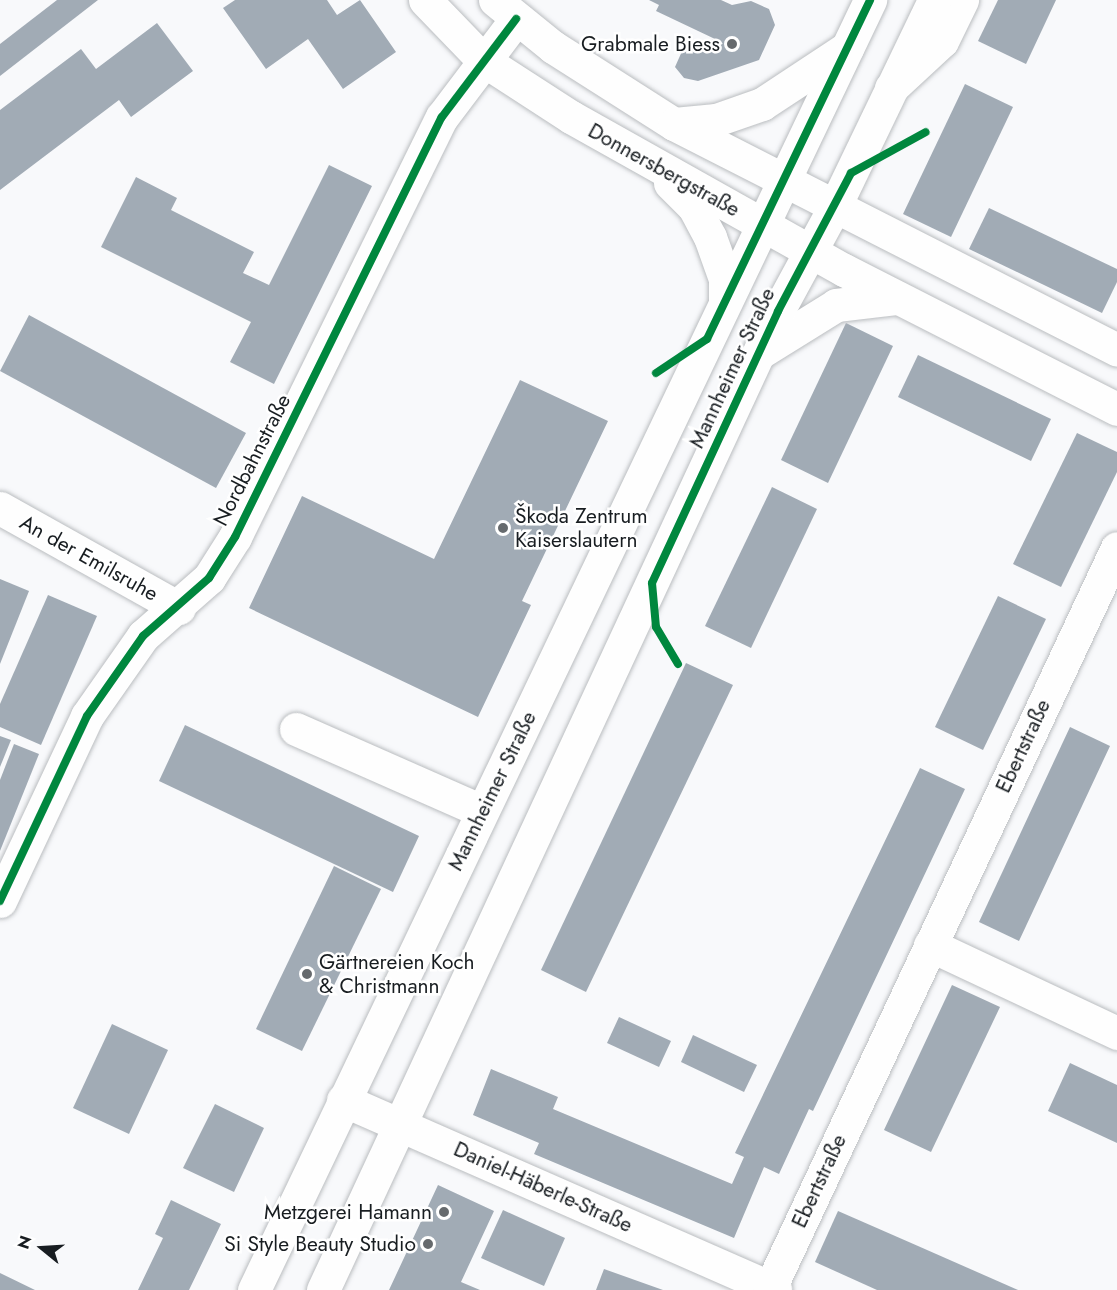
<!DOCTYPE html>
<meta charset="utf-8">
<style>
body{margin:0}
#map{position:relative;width:1117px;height:1290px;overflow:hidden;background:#f8f9fb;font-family:Jost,sans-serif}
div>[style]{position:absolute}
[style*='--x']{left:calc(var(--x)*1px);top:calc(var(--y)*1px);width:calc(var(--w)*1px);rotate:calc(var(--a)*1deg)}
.building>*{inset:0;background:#a1abb5}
.roads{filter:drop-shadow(0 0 2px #babdc0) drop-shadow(0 0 2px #babdc0)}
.minor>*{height:33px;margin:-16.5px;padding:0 16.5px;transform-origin:16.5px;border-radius:16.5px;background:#fefefe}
.major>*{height:33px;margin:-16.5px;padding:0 16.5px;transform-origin:16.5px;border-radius:16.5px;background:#fefefe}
.cycleway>*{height:8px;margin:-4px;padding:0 4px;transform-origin:4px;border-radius:4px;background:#00873e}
.dots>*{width:16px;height:16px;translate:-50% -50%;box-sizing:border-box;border:3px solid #fff;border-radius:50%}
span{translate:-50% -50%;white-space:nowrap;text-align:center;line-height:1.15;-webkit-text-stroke:5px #fff;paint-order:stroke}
.poi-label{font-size:21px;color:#181d21}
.right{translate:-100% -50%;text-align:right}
.left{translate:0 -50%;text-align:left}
.street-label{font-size:21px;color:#181d21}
.north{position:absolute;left:12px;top:1218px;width:60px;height:60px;-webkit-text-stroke:4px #fff;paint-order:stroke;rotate:288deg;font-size:16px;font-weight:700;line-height:24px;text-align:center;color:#181d21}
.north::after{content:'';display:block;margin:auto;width:21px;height:27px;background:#181d21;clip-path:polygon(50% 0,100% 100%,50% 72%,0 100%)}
</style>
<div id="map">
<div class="building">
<i style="clip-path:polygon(57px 0,98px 0,0 76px,0 44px)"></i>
<i style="clip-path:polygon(235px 0,327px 0,337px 15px,360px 0,396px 52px,343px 89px,308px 39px,266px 69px,223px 8px)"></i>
<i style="clip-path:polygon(649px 0,721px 0,732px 5px,751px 1px,769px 9px,775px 25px,759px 60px,698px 81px,684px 78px,675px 67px,683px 49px,715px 39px,656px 11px,659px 5px)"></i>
<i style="clip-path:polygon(998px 0,1056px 0,1026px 64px,978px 41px)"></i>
<i style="clip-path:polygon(157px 23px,193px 71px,131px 117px,119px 100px,0 190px,0 110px,81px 49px,96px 69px)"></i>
<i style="clip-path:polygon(965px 84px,1013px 107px,951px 237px,903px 214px)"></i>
<i style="clip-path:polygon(329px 165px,372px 186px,274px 384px,230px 362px,251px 322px,101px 247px,136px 177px,177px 198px,171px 210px,254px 252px,243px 273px,269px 285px)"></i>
<i style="clip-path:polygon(989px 208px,1117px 269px,1117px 282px,1102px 313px,969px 249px)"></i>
<i style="clip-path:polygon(29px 315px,246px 433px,216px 488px,0 371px)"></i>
<i style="clip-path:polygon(846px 323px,893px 346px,828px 483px,781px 460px)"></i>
<i style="clip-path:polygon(918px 355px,1051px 419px,1031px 461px,898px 397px)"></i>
<i style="clip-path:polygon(520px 380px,608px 421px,522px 601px,531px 605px,478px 717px,249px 608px,302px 496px,434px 559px)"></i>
<i style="clip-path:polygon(1077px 433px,1117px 452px,1117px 472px,1061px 587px,1013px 564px)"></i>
<i style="clip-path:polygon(772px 487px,817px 509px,751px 648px,705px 626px)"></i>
<i style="clip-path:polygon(0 579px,29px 591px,0 664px)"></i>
<i style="clip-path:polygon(48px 595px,97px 616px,41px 745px,0 727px,0 704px)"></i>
<i style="clip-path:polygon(998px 596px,1046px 619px,983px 750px,935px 727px)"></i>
<i style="clip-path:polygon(686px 663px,733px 685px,586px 992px,541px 970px)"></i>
<i style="clip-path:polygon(185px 725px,419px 836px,393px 892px,159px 781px)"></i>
<i style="clip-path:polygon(1070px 727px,1110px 746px,1019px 941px,979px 922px)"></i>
<i style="clip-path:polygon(0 736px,11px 740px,0 767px)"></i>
<i style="clip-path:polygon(14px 744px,39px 754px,0 851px,0 780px)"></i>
<i style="clip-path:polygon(920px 768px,965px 789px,813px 1111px,809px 1109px,779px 1174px,764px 1167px,734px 1238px,534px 1154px,539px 1143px,473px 1115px,491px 1069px,558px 1097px,553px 1109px,732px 1184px,744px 1157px,735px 1153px)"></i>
<i style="clip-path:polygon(334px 866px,381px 889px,302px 1051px,256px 1029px)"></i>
<i style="clip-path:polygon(952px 985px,1000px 1007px,931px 1152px,884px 1130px)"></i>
<i style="clip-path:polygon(619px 1017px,671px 1041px,659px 1067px,607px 1043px)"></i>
<i style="clip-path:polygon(112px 1024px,168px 1050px,129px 1134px,73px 1108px)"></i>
<i style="clip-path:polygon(693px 1035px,757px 1065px,744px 1092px,681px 1062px)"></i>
<i style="clip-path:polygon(1070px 1063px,1117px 1085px,1117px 1143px,1048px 1111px)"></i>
<i style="clip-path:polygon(215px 1104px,264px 1128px,234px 1192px,183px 1168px)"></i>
<i style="clip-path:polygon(438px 1185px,494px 1211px,461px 1282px,480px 1290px,389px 1290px)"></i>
<i style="clip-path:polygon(171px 1200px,221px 1224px,189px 1290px,138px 1290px,163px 1238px,155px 1234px)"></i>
<i style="clip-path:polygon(503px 1210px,565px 1238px,544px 1286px,481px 1258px)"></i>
<i style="clip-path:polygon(838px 1211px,918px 1246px,1018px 1290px,877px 1290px,815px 1262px)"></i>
<i style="clip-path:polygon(604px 1269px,663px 1290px,596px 1290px)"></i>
<i style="clip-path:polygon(0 1273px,35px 1290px,0 1290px)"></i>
</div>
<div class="roads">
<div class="minor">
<i style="--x:891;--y:88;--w:69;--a:-42.7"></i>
<i style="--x:942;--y:41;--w:46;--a:-64"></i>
<i style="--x:0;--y:508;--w:205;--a:29.2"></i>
<i style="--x:296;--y:729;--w:203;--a:23.8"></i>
<i style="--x:0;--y:901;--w:204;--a:-64.8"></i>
<i style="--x:87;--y:716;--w:98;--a:-55"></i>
<i style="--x:143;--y:636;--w:88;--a:-41.3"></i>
<i style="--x:209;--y:578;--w:49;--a:-57.6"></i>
<i style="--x:235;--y:537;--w:468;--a:-63.8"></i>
<i style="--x:442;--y:117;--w:123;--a:-52.9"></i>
<i style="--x:930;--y:945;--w:207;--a:25.2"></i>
<i style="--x:343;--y:1100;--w:472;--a:23.7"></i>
<i style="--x:770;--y:1288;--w:817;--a:-64.88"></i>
</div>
<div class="major">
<i style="--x:425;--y:0;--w:83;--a:46"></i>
<i style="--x:483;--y:60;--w:105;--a:32.9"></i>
<i style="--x:571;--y:117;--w:313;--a:29.3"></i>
<i style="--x:844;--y:270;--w:306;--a:27"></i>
<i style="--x:495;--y:0;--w:75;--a:39"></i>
<i style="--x:553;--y:47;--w:143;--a:32.5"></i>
<i style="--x:674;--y:124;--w:497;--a:27"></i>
<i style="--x:674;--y:124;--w:42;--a:-5.4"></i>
<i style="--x:716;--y:120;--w:49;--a:-19.2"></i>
<i style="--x:762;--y:104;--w:102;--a:-33.4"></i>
<i style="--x:670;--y:183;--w:34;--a:45"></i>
<i style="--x:694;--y:207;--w:34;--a:62"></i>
<i style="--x:710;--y:237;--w:45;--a:70.3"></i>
<i style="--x:725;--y:279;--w:21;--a:90"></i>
<i style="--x:759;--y:353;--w:91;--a:-31.9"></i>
<i style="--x:836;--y:305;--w:60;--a:-6.7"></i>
<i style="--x:254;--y:1290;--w:1430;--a:-64.47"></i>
<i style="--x:323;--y:1290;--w:1080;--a:-65.07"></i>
<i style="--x:778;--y:311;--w:119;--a:-61.5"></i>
<i style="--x:835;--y:206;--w:229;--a:-64.3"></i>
</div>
</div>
<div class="cycleway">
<i style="--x:656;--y:373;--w:61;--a:-33.7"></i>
<i style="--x:707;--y:339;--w:376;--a:-64.3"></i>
<i style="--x:678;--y:664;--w:43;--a:-120.7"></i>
<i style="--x:656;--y:627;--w:44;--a:-95.2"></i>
<i style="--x:652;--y:583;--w:300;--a:-65.1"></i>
<i style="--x:778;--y:311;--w:156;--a:-62.1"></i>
<i style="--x:851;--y:173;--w:85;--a:-28.7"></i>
<i style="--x:0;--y:901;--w:204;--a:-64.8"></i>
<i style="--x:87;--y:716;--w:98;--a:-55"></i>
<i style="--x:143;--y:636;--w:88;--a:-41.3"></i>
<i style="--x:209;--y:578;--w:49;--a:-57.6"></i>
<i style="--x:235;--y:537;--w:468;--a:-63.8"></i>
<i style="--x:442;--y:117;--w:123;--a:-52.9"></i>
</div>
<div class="dots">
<i style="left:732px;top:44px;background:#666a6d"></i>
<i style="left:503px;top:528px;background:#666a6d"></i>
<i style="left:307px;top:974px;background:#666a6d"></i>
<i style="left:444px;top:1212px;background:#666a6d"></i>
<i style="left:428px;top:1244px;background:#666a6d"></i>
</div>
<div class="poi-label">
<span class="right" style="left:720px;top:44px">Grabmale Biess</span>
<span class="left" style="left:515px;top:528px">Škoda Zentrum<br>Kaiserslautern</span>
<span class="left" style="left:319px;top:974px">Gärtnereien Koch<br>&amp; Christmann</span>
<span class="right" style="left:432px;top:1212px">Metzgerei Hamann</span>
<span class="right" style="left:416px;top:1244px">Si Style Beauty Studio</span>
</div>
<div class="street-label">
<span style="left:664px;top:170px;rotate:29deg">Donnersbergstraße</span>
<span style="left:732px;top:368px;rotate:-65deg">Mannheimer Straße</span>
<span style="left:252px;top:460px;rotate:-63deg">Nordbahnstraße</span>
<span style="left:89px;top:558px;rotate:29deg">An der Emilsruhe</span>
<span style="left:1023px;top:746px;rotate:-65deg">Ebertstraße</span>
<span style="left:492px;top:791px;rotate:-64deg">Mannheimer Straße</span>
<span style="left:819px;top:1181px;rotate:-65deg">Ebertstraße</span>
<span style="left:543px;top:1187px;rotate:24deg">Daniel-Häberle-Straße</span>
</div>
<div class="north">N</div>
</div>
